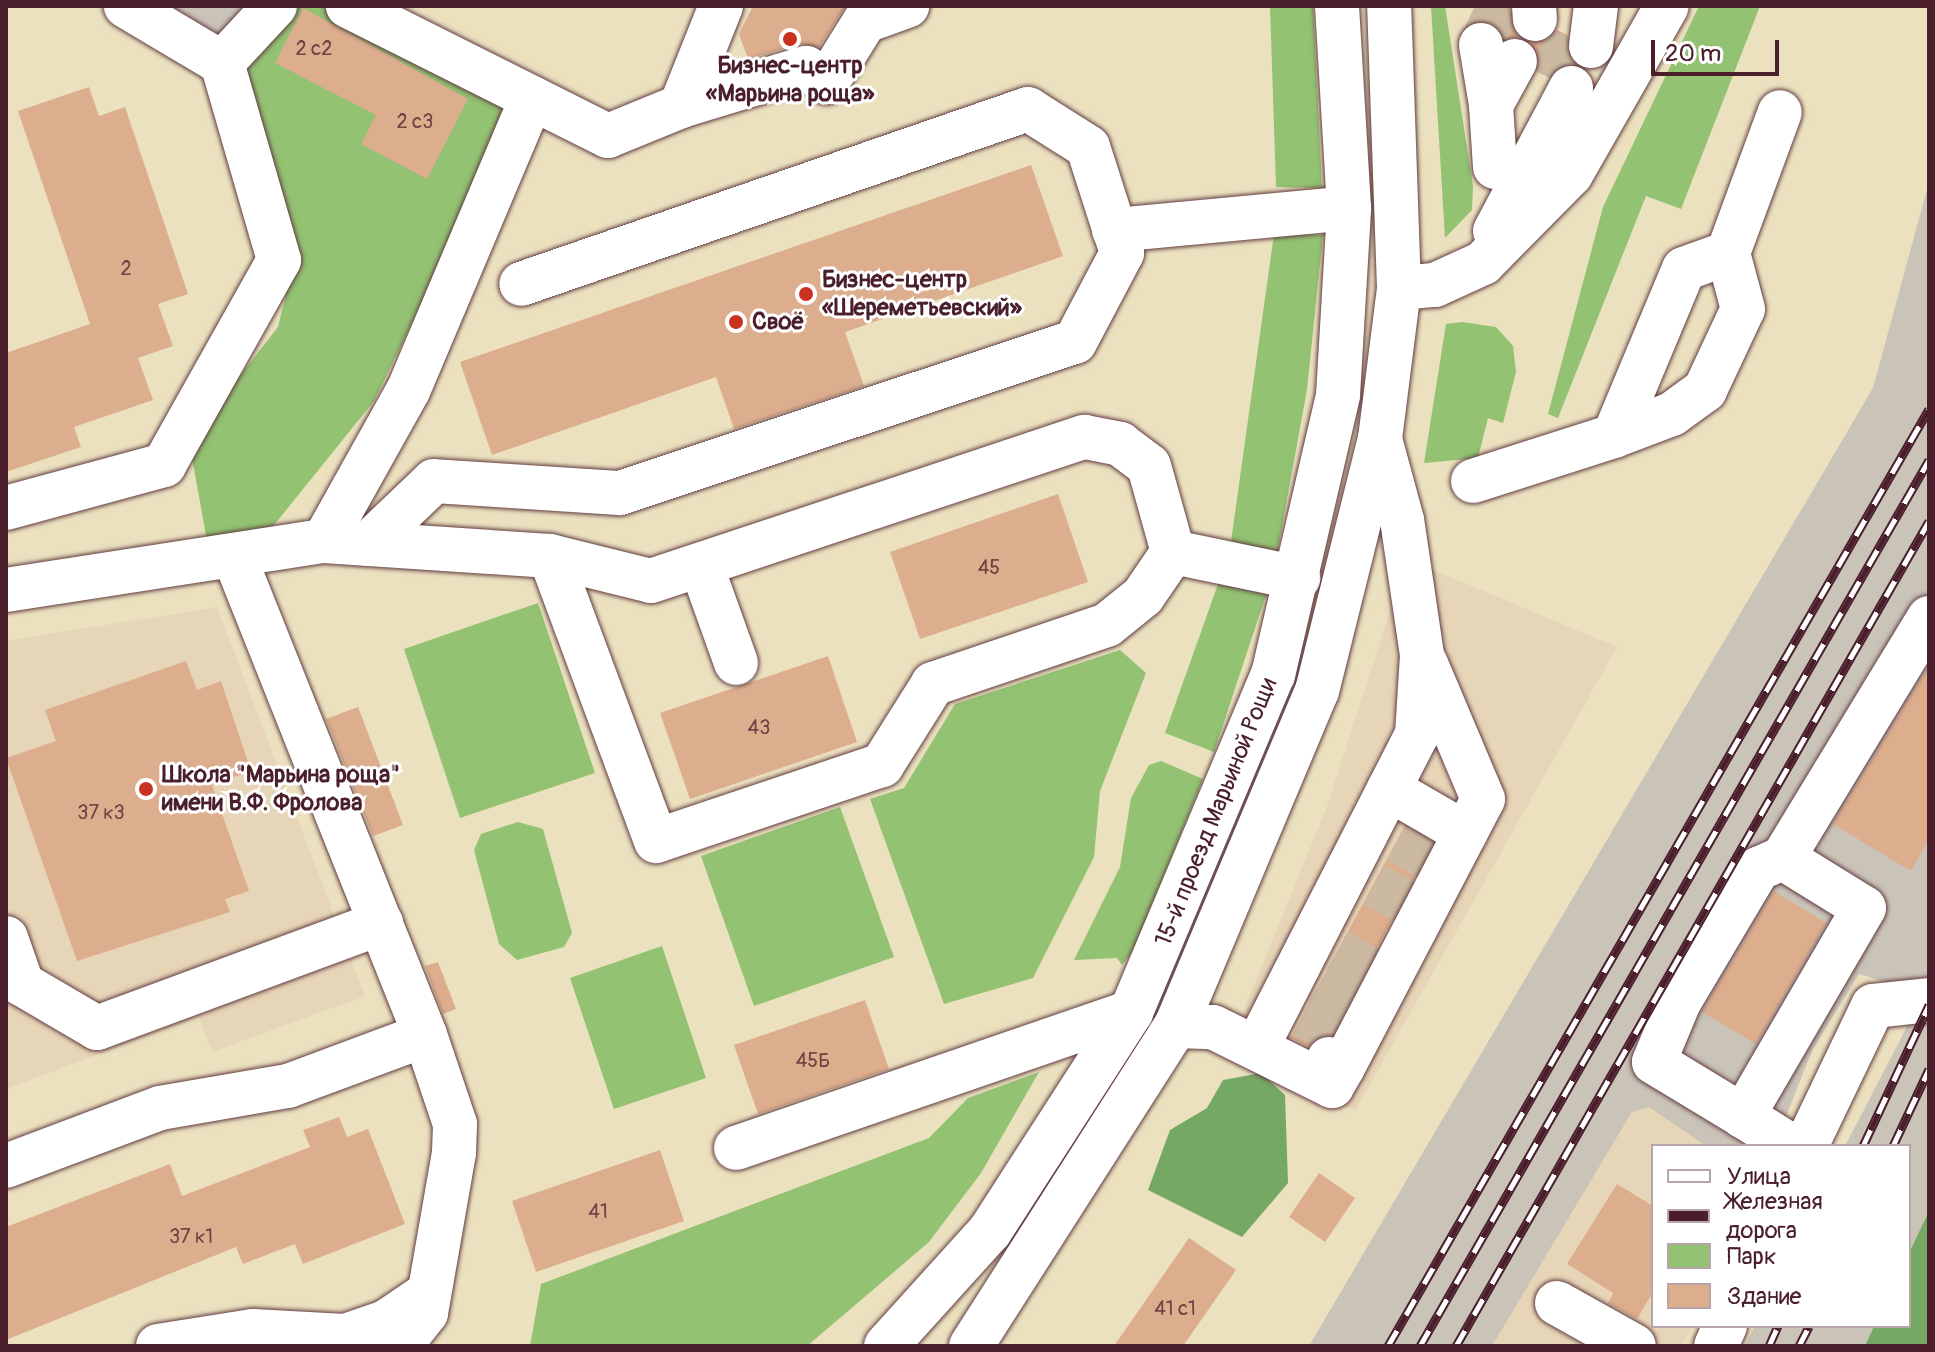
<!DOCTYPE html>
<meta charset="utf-8">
<style>
body{margin:0}
#map{position:relative;width:1935px;height:1352px;overflow:hidden;background:#ebe1bf;font-family:Pangolin,sans-serif}
div>[style]{position:absolute}
[style*='--x']{left:calc(var(--x)*1px);top:calc(var(--y)*1px);width:calc(var(--w)*1px);rotate:calc(var(--a)*1deg)}
.built>*{inset:0;background:#e7d5b7}
.industrial>*{inset:0;background:#cac3b8}
.green>*{inset:0;background:#92c272}
.forest>*{inset:0;background:#75a864}
.building>*{inset:0;background:#ddae8e}
.minor-tunnel>*{height:44px;margin-top:-22px;transform-origin:0;background:repeating-linear-gradient(90deg,#cbbaa1 0 44px,transparent 0 66px)}
.roads{filter:drop-shadow(0 0 2px #623c41) drop-shadow(0 0 2px #623c41)}
.minor>*{height:44px;margin:-22px;padding:0 22px;transform-origin:22px;border-radius:22px;background:#fff}
.major>*{height:44px;margin:-22px;padding:0 22px;transform-origin:22px;border-radius:22px;background:#fff}
.rail>*{height:9px;margin-top:-4.5px;transform-origin:0;background:repeating-linear-gradient(90deg,#fff 0 18px,#4a1f2b 0 36px);box-sizing:border-box;border-block:2px solid #4a1f2b}
.dots>*{width:22px;height:22px;translate:-50% -50%;box-sizing:border-box;border:4px solid #fff;border-radius:50%}
span{translate:-50% -50%;white-space:nowrap;text-align:center;line-height:1.15;-webkit-text-stroke:6px #fff;paint-order:stroke}
.number-label{font-size:20px;color:#6f4344}
.number-label span{-webkit-text-stroke-width:0}
.poi-label{font-size:24px;color:#4a1f2b;font-weight:700}
.left{translate:0 -50%;text-align:left}
.street-label{font-size:24px;color:#4a1f2b}
.frame{position:absolute;inset:0;border:8px solid #4a1f2b;pointer-events:none}
.legend{position:absolute;left:1651px;top:1144px;width:260px;height:184px;box-sizing:border-box;background:#fff;border:2px solid #b7a5aa;margin:0;padding:10px 14px;list-style:none;font-size:24px;color:#4a1f2b}
.legend li{display:flex;align-items:center;gap:16px;height:40px}
.legend b{width:40px;border:2px solid #b7a5aa}
.scale{position:absolute;left:1651px;top:40px;width:128px;height:36px;box-sizing:border-box;border:4px solid #4a1f2b;border-top:0;padding-left:10px;font-size:24px;line-height:28px;white-space:nowrap;color:#4a1f2b;-webkit-text-stroke:6px #fff;paint-order:stroke}
</style>
<div id="map">
<div class="built">
<i style="clip-path:polygon(1407px 559px,1617px 647px,1355px 1111px,1227px 1051px,1326px 809px)"></i>
<i style="clip-path:polygon(217px 607px,365px 996px,212px 1052px,199px 1017px,6px 1089px,6px 641px)"></i>
<i style="clip-path:polygon(1649px 1107px,1706px 1146px,1653px 1146px,1653px 1326px,1692px 1326px,1689px 1334px,1680px 1346px,1492px 1346px,1632px 1112px)"></i>
</div>
<div class="industrial">
<i style="clip-path:polygon(171px 6px,243px 6px,223px 38px)"></i>
<i style="clip-path:polygon(1929px 182px,1929px 1211px,1909px 1253px,1909px 1146px,1845px 1146px,1924px 994px,1859px 974px,1812px 1051px,1774px 1146px,1706px 1146px,1649px 1107px,1632px 1112px,1492px 1346px,1309px 1346px,1873px 388px)"></i>
<i style="clip-path:polygon(1755px 1326px,1874px 1326px,1865px 1346px,1745px 1346px)"></i>
</div>
<div class="green">
<i style="clip-path:polygon(292px 6px,321px 6px,516px 109px,374px 401px,262px 540px,209px 552px,189px 441px,278px 327px,294px 262px,233px 68px)"></i>
<i style="clip-path:polygon(1270px 6px,1313px 6px,1322px 188px,1276px 187px)"></i>
<i style="clip-path:polygon(1431px 6px,1445px 6px,1473px 186px,1472px 210px,1445px 238px)"></i>
<i style="clip-path:polygon(1699px 6px,1760px 6px,1681px 209px,1646px 196px,1558px 418px,1548px 414px,1603px 207px)"></i>
<i style="clip-path:polygon(1274px 234px,1323px 235px,1307px 390px,1276px 559px,1230px 549px)"></i>
<i style="clip-path:polygon(1462px 322px,1496px 327px,1513px 346px,1516px 372px,1503px 423px,1488px 418px,1478px 458px,1424px 463px,1446px 324px)"></i>
<i style="clip-path:polygon(1222px 573px,1269px 586px,1214px 752px,1165px 733px)"></i>
<i style="clip-path:polygon(538px 603px,595px 773px,460px 818px,404px 649px)"></i>
<i style="clip-path:polygon(1120px 650px,1146px 673px,1100px 791px,1094px 857px,1033px 978px,944px 1004px,870px 799px,904px 788px,955px 704px)"></i>
<i style="clip-path:polygon(1161px 761px,1203px 779px,1133px 951px,1122px 965px,1117px 958px,1074px 960px,1120px 867px,1131px 798px,1149px 765px)"></i>
<i style="clip-path:polygon(840px 807px,894px 957px,754px 1006px,701px 856px)"></i>
<i style="clip-path:polygon(518px 822px,543px 829px,572px 933px,564px 947px,517px 960px,499px 944px,474px 850px,481px 834px)"></i>
<i style="clip-path:polygon(662px 946px,706px 1078px,614px 1109px,570px 978px)"></i>
<i style="clip-path:polygon(1039px 1072px,981px 1173px,929px 1242px,807px 1346px,530px 1346px,541px 1284px,929px 1138px,968px 1098px)"></i>
</div>
<div class="forest">
<i style="clip-path:polygon(1261px 1073px,1285px 1095px,1288px 1183px,1242px 1237px,1148px 1190px,1170px 1130px,1207px 1108px,1223px 1080px)"></i>
<i style="clip-path:polygon(1929px 1211px,1929px 1346px,1865px 1346px,1874px 1326px,1909px 1326px,1909px 1253px)"></i>
</div>
<div class="building">
<i style="clip-path:polygon(753px 6px,846px 6px,819px 47px,799px 44px,748px 59px,739px 34px)"></i>
<i style="clip-path:polygon(1478px 6px,1509px 7px,1519px 37px,1505px 39px,1489px 21px,1470px 24px)"></i>
<i style="clip-path:polygon(303px 8px,468px 99px,427px 179px,361px 144px,376px 115px,275px 63px)"></i>
<i style="clip-path:polygon(1557px 30px,1567px 35px,1574px 64px,1548px 77px,1537px 72px,1531px 43px)"></i>
<i style="clip-path:polygon(89px 87px,99px 116px,125px 107px,188px 294px,158px 304px,173px 346px,138px 358px,153px 400px,74px 427px,81px 447px,6px 472px,6px 353px,90px 324px,18px 111px)"></i>
<i style="clip-path:polygon(1031px 165px,1063px 256px,845px 332px,864px 386px,734px 429px,716px 377px,492px 455px,460px 362px)"></i>
<i style="clip-path:polygon(1058px 494px,1088px 582px,920px 639px,890px 552px)"></i>
<i style="clip-path:polygon(828px 656px,857px 742px,690px 799px,660px 713px)"></i>
<i style="clip-path:polygon(186px 661px,197px 690px,221px 681px,251px 771px,212px 785px,249px 891px,225px 899px,230px 912px,77px 961px,6px 758px,56px 741px,45px 710px)"></i>
<i style="clip-path:polygon(1929px 666px,1929px 839px,1911px 871px,1833px 824px)"></i>
<i style="clip-path:polygon(358px 707px,403px 825px,373px 836px,326px 719px)"></i>
<i style="clip-path:polygon(1404px 827px,1432px 843px,1332px 1035px,1308px 1046px,1291px 1038px)"></i>
<i style="clip-path:polygon(1774px 891px,1826px 923px,1756px 1044px,1702px 1012px)"></i>
<i style="clip-path:polygon(438px 962px,456px 1009px,443px 1014px,425px 966px)"></i>
<i style="clip-path:polygon(865px 1000px,889px 1069px,758px 1114px,734px 1045px)"></i>
<i style="clip-path:polygon(339px 1117px,347px 1137px,368px 1129px,405px 1224px,303px 1264px,295px 1244px,243px 1264px,236px 1247px,6px 1340px,6px 1227px,170px 1164px,182px 1196px,310px 1147px,303px 1130px)"></i>
<i style="clip-path:polygon(660px 1150px,684px 1221px,536px 1272px,512px 1201px)"></i>
<i style="clip-path:polygon(1319px 1173px,1355px 1198px,1325px 1242px,1289px 1217px)"></i>
<i style="clip-path:polygon(1617px 1184px,1653px 1206px,1653px 1292px,1637px 1319px,1608px 1303px,1613px 1293px,1567px 1264px)"></i>
<i style="clip-path:polygon(1189px 1238px,1236px 1270px,1183px 1346px,1114px 1346px)"></i>
</div>
<div class="minor-tunnel">
<i style="--x:1481;--y:45;--w:43;--a:-65.2"></i>
<i style="--x:1550;--y:78;--w:46;--a:-64"></i>
<i style="--x:1397;--y:841;--w:43;--a:27.8"></i>
<i style="--x:1374;--y:885;--w:42;--a:28.4"></i>
<i style="--x:1337;--y:951;--w:43;--a:28.9"></i>
<i style="--x:1321;--y:981;--w:44;--a:30.1"></i>
<i style="--x:1303;--y:1016;--w:43;--a:24.8"></i>
</div>
<div class="roads">
<div class="minor">
<i style="--x:721;--y:6;--w:108;--a:111.8"></i>
<i style="--x:681;--y:106;--w:131;--a:-16.9"></i>
<i style="--x:806;--y:68;--w:25;--a:34"></i>
<i style="--x:827;--y:82;--w:72;--a:-58.1"></i>
<i style="--x:865;--y:21;--w:45;--a:-19.7"></i>
<i style="--x:1534;--y:6;--w:13;--a:86"></i>
<i style="--x:1481;--y:45;--w:61;--a:80.5"></i>
<i style="--x:1591;--y:46;--w:40;--a:-82.9"></i>
<i style="--x:222;--y:63;--w:78;--a:-47.1"></i>
<i style="--x:532;--y:98;--w:85;--a:26.6"></i>
<i style="--x:608;--y:136;--w:79;--a:-22.3"></i>
<i style="--x:1495;--y:167;--w:62;--a:-93.7"></i>
<i style="--x:1491;--y:105;--w:50;--a:-61.4"></i>
<i style="--x:1114;--y:230;--w:236;--a:-5.3"></i>
<i style="--x:1495;--y:231;--w:162;--a:-62"></i>
<i style="--x:1399;--y:288;--w:36;--a:-5"></i>
<i style="--x:1435;--y:285;--w:53;--a:-24.6"></i>
<i style="--x:1483;--y:263;--w:125;--a:-45.3"></i>
<i style="--x:1571;--y:174;--w:193;--a:-60.3"></i>
<i style="--x:1614;--y:436;--w:62;--a:-20.8"></i>
<i style="--x:1672;--y:414;--w:41;--a:-36"></i>
<i style="--x:1705;--y:390;--w:89;--a:-64.9"></i>
<i style="--x:1743;--y:309;--w:58;--a:-105"></i>
<i style="--x:1473;--y:481;--w:148;--a:-17.7"></i>
<i style="--x:1614;--y:436;--w:181;--a:-67.3"></i>
<i style="--x:1684;--y:269;--w:47;--a:-20"></i>
<i style="--x:1728;--y:253;--w:150;--a:-69.8"></i>
<i style="--x:6;--y:508;--w:164;--a:-15.2"></i>
<i style="--x:164;--y:465;--w:235;--a:-60.7"></i>
<i style="--x:279;--y:260;--w:205;--a:-106.1"></i>
<i style="--x:222;--y:63;--w:112;--a:-149.3"></i>
<i style="--x:324;--y:541;--w:172;--a:-60.8"></i>
<i style="--x:408;--y:391;--w:318;--a:-67.1"></i>
<i style="--x:532;--y:98;--w:206;--a:-153.4"></i>
<i style="--x:368;--y:544;--w:91;--a:-43.7"></i>
<i style="--x:434;--y:481;--w:186;--a:3.7"></i>
<i style="--x:620;--y:493;--w:479;--a:-18.4"></i>
<i style="--x:1075;--y:342;--w:101;--a:-62.2"></i>
<i style="--x:1122;--y:253;--w:111;--a:-107.8"></i>
<i style="--x:1088;--y:147;--w:71;--a:-147.7"></i>
<i style="--x:1028;--y:109;--w:536;--a:160.96"></i>
<i style="--x:1173;--y:552;--w:128;--a:11.7"></i>
<i style="--x:701;--y:565;--w:104;--a:70.3"></i>
<i style="--x:6;--y:590;--w:322;--a:-8.8"></i>
<i style="--x:324;--y:541;--w:226;--a:3.8"></i>
<i style="--x:550;--y:556;--w:104;--a:13.9"></i>
<i style="--x:651;--y:581;--w:457;--a:-18.4"></i>
<i style="--x:1085;--y:437;--w:36;--a:11"></i>
<i style="--x:1120;--y:444;--w:36;--a:37"></i>
<i style="--x:1149;--y:466;--w:89;--a:74.4"></i>
<i style="--x:1173;--y:552;--w:53;--a:124.3"></i>
<i style="--x:1143;--y:596;--w:46;--a:141.1"></i>
<i style="--x:1107;--y:625;--w:184;--a:161.3"></i>
<i style="--x:933;--y:684;--w:96;--a:122.2"></i>
<i style="--x:882;--y:765;--w:238;--a:161.4"></i>
<i style="--x:656;--y:841;--w:304;--a:-110.4"></i>
<i style="--x:1389;--y:789;--w:88;--a:30.1"></i>
<i style="--x:1783;--y:858;--w:95;--a:31.7"></i>
<i style="--x:1864;--y:908;--w:241;--a:120.2"></i>
<i style="--x:1743;--y:1116;--w:57;--a:32"></i>
<i style="--x:6;--y:938;--w:49;--a:70.8"></i>
<i style="--x:22;--y:984;--w:87;--a:30.4"></i>
<i style="--x:97;--y:1028;--w:303;--a:-20.3"></i>
<i style="--x:1176;--y:1026;--w:37;--a:2"></i>
<i style="--x:1213;--y:1027;--w:133;--a:26.4"></i>
<i style="--x:1332;--y:1086;--w:22;--a:-60"></i>
<i style="--x:1257;--y:1047;--w:351;--a:-62.9"></i>
<i style="--x:1417;--y:735;--w:80;--a:-86.4"></i>
<i style="--x:1422;--y:655;--w:136;--a:-98.4"></i>
<i style="--x:1402;--y:520;--w:84;--a:-105.2"></i>
<i style="--x:1329;--y:1059;--w:16;--a:30"></i>
<i style="--x:1343;--y:1067;--w:302;--a:-62.4"></i>
<i style="--x:1483;--y:799;--w:147;--a:-112.9"></i>
<i style="--x:1743;--y:1116;--w:104;--a:-148.8"></i>
<i style="--x:1654;--y:1062;--w:65;--a:-67.4"></i>
<i style="--x:1679;--y:1002;--w:155;--a:-59.3"></i>
<i style="--x:1758;--y:869;--w:27;--a:-24"></i>
<i style="--x:1783;--y:858;--w:281;--a:-58.7"></i>
<i style="--x:1806;--y:1146;--w:155;--a:-64.4"></i>
<i style="--x:1873;--y:1006;--w:56;--a:-6.1"></i>
<i style="--x:736;--y:1148;--w:418;--a:-19"></i>
<i style="--x:6;--y:1166;--w:165;--a:-20.6"></i>
<i style="--x:160;--y:1108;--w:130;--a:-9.8"></i>
<i style="--x:288;--y:1086;--w:146;--a:-20.4"></i>
<i style="--x:425;--y:1035;--w:516;--a:-111.74"></i>
<i style="--x:1557;--y:1303;--w:88;--a:29.2"></i>
<i style="--x:158;--y:1346;--w:96;--a:-9"></i>
<i style="--x:253;--y:1331;--w:92;--a:3.1"></i>
<i style="--x:345;--y:1336;--w:43;--a:-18.9"></i>
<i style="--x:386;--y:1322;--w:50;--a:-34.3"></i>
<i style="--x:400;--y:1346;--w:42;--a:-51.8"></i>
<i style="--x:426;--y:1313;--w:162;--a:-80.1"></i>
<i style="--x:454;--y:1153;--w:29;--a:-88"></i>
<i style="--x:455;--y:1124;--w:94;--a:-108.6"></i>
<i style="--x:1716;--y:1346;--w:22;--a:-66"></i>
</div>
<div class="major">
<i style="--x:886;--y:1346;--w:155;--a:-47.9"></i>
<i style="--x:990;--y:1231;--w:260;--a:-57.2"></i>
<i style="--x:1131;--y:1012;--w:366;--a:-67.2"></i>
<i style="--x:1273;--y:675;--w:287;--a:-76.9"></i>
<i style="--x:1338;--y:395;--w:187;--a:-86.6"></i>
<i style="--x:1349;--y:208;--w:202;--a:-93.4"></i>
<i style="--x:971;--y:1346;--w:380;--a:-57.4"></i>
<i style="--x:1176;--y:1026;--w:363;--a:-67.2"></i>
<i style="--x:1317;--y:691;--w:260;--a:-76"></i>
<i style="--x:1380;--y:439;--w:152;--a:-82.8"></i>
<i style="--x:1399;--y:288;--w:282;--a:-92"></i>
</div>
</div>
<div class="rail">
<i style="--x:1863;--y:1146;--w:156;--a:-64.9"></i>
<i style="--x:1893;--y:1146;--w:85;--a:-64.9"></i>
<i style="--x:1388;--y:1346;--w:1082;--a:-60"></i>
<i style="--x:1420;--y:1346;--w:1022;--a:-60.12"></i>
<i style="--x:1456;--y:1346;--w:951;--a:-60.17"></i>
<i style="--x:1769;--y:1346;--w:22;--a:-66"></i>
<i style="--x:1799;--y:1346;--w:22;--a:-63"></i>
</div>
<div class="dots">
<i style="left:790px;top:39px;background:#c8321e"></i>
<i style="left:806px;top:294px;background:#c8321e"></i>
<i style="left:736px;top:322px;background:#c8321e"></i>
<i style="left:146px;top:789px;background:#c8321e"></i>
</div>
<div class="number-label">
<span style="left:314px;top:48px">2 с2</span>
<span style="left:415px;top:121px">2 с3</span>
<span style="left:126px;top:268px">2</span>
<span style="left:989px;top:567px">45</span>
<span style="left:759px;top:727px">43</span>
<span style="left:101px;top:812px">37 к3</span>
<span style="left:813px;top:1060px">45Б</span>
<span style="left:598px;top:1211px">41</span>
<span style="left:191px;top:1236px">37 к1</span>
<span style="left:1175px;top:1308px">41 с1</span>
</div>
<div class="poi-label">
<span style="left:790px;top:80px">Бизнес-центр<br>«Марьина роща»</span>
<span class="left" style="left:822px;top:294px">Бизнес-центр<br>«Шереметьевский»</span>
<span class="left" style="left:752px;top:322px">Своё</span>
<span class="left" style="left:162px;top:789px">Школа "Марьина роща"<br>имени В.Ф. Фролова</span>
</div>
<div class="street-label">
<span style="left:1216px;top:812px;rotate:-68deg">15-й проезд Марьиной Рощи</span>
</div>
<div class="frame"></div>
<ul class="legend">
<li><b style="height:10px;background:#fff"></b>Улица</li>
<li><b style="height:10px;background:#4a1f2b"></b>Железная дорога</li>
<li><b style="height:22px;background:#92c272"></b>Парк</li>
<li><b style="height:22px;background:#ddae8e"></b>Здание</li>
</ul>
<div class="scale">20 m</div>
</div>
